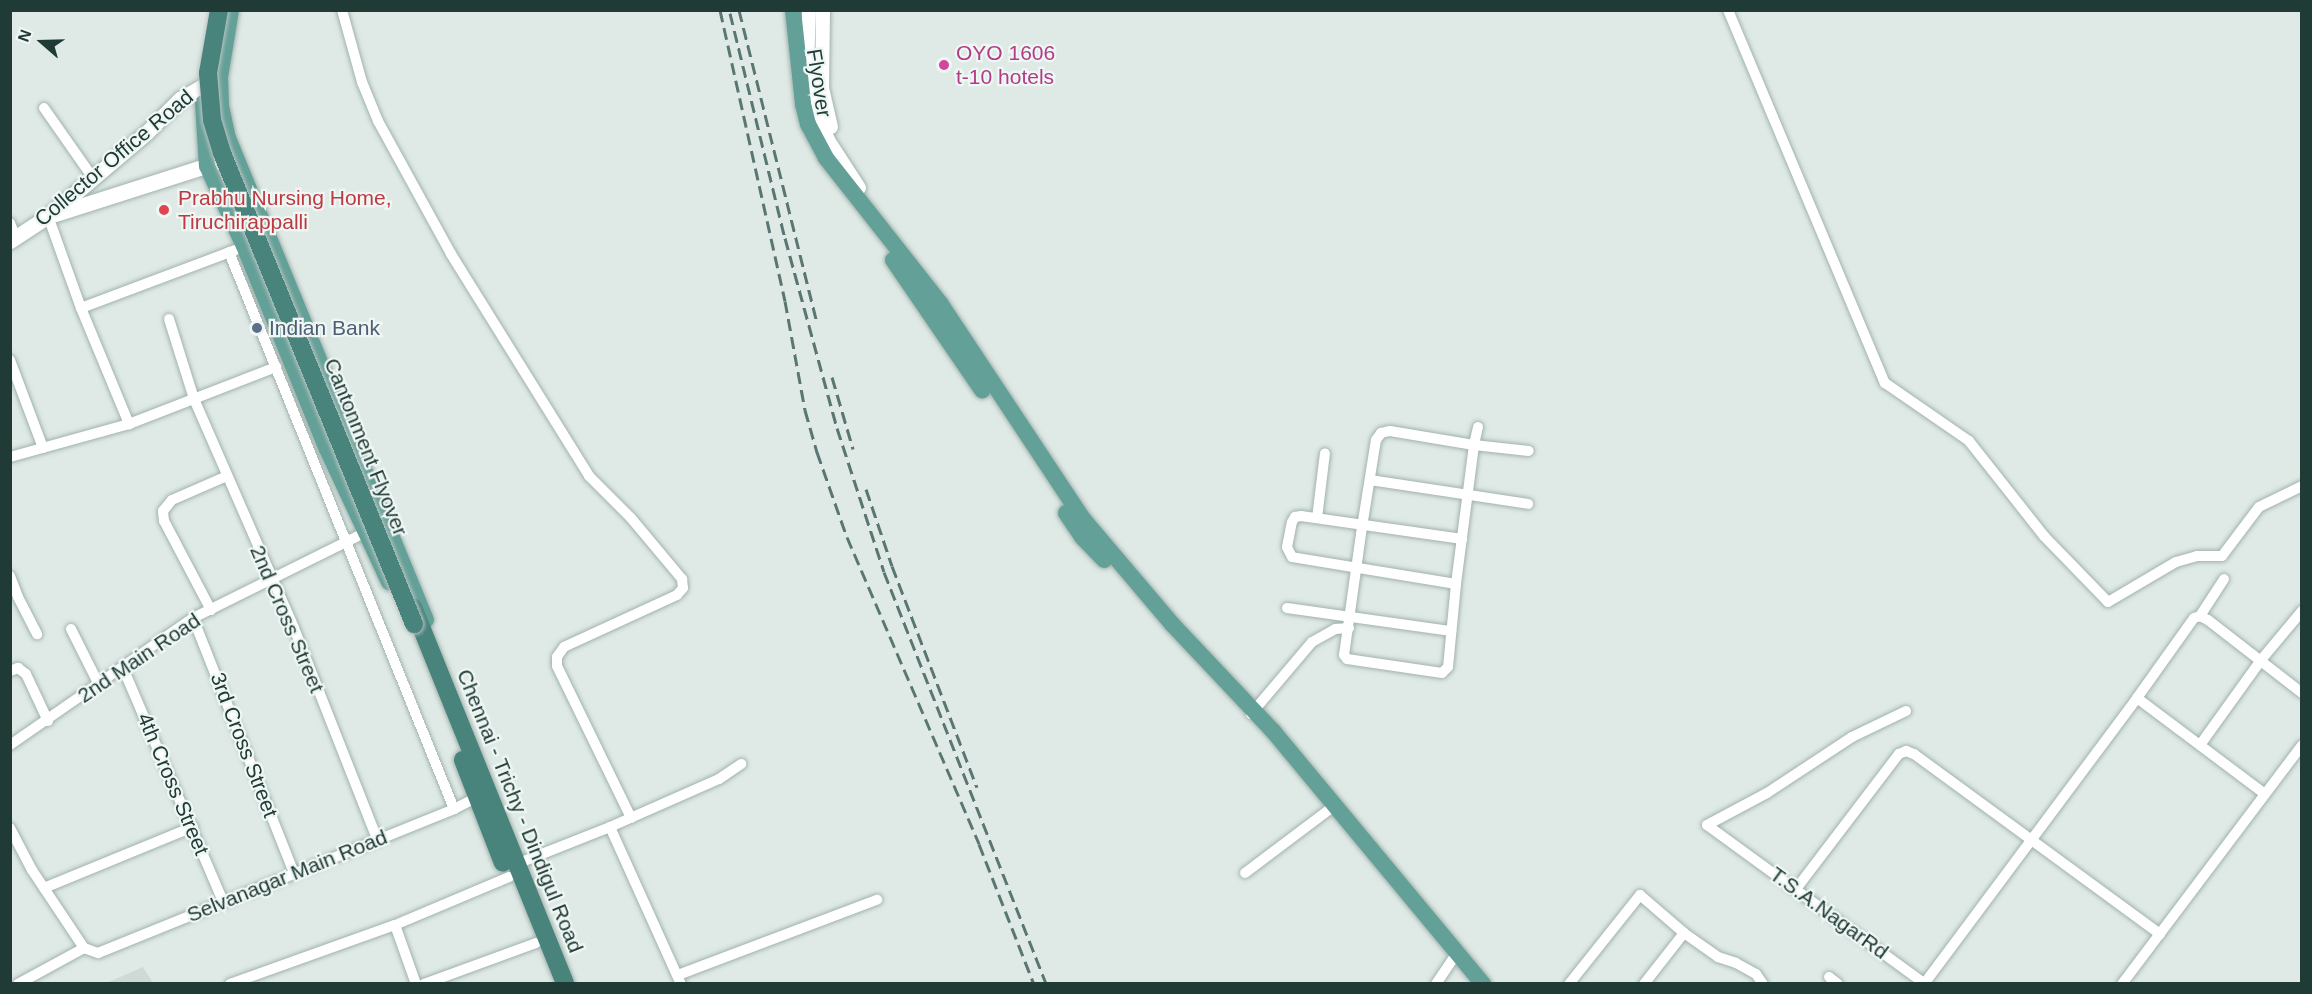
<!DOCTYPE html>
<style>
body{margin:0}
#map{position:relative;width:2312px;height:994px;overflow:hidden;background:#dfeae6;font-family:Helvetica,sans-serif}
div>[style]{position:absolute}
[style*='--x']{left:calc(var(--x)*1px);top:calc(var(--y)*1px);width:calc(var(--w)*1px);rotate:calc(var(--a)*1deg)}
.built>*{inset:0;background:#cddad6}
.roads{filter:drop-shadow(0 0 2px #a2b2ae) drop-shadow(0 0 2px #a2b2ae)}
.minor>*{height:10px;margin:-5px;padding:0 5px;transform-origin:5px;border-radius:5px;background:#fff}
.tertiary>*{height:14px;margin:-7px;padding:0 7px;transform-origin:7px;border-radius:7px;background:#fff}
.secondary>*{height:15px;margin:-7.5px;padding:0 7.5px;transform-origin:7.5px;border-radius:7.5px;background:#fff}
.primary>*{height:16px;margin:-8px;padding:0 8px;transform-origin:8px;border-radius:8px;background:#63a097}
.trunk>*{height:18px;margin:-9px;padding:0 9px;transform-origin:9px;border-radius:9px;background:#48837c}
.rail>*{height:3px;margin-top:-1.5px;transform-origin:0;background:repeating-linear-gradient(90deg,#5a7672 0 12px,transparent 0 18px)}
.bridges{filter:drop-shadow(0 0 2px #bcc4c3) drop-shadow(0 0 2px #bcc4c3)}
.trunk-bridge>*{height:18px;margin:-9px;padding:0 9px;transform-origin:9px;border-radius:9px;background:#48837c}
.dots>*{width:16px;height:16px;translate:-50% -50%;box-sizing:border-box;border:3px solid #eff7f4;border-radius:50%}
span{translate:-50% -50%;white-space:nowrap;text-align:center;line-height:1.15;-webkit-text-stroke:4.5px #eff7f4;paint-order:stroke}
.hotel-label{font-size:21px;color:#b23c85}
.left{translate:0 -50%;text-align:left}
.street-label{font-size:21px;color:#203a36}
.health-label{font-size:21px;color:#be3a42}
.service-label{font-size:21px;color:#4e5e75}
.frame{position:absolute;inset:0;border:12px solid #203a36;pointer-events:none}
.north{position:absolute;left:12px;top:12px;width:60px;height:60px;-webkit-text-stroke:4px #eff7f4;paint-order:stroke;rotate:290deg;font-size:16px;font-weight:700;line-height:24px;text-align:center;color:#203a36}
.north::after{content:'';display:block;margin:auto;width:21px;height:27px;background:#203a36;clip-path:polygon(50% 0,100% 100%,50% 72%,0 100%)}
</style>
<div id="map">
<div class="built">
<i style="clip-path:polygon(143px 967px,153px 983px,106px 983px)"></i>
</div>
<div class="roads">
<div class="minor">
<i style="--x:342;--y:10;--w:75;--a:74.5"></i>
<i style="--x:362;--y:82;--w:42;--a:67.7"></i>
<i style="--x:378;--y:121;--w:152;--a:61.2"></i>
<i style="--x:451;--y:254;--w:261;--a:58.1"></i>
<i style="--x:589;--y:476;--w:59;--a:45"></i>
<i style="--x:631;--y:518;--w:80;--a:50.1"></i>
<i style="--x:682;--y:579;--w:9;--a:84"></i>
<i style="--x:683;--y:588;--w:9;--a:131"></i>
<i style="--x:677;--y:595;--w:124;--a:155.3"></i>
<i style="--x:564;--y:647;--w:12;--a:125"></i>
<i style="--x:557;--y:657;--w:9;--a:90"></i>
<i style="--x:557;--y:666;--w:169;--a:64"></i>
<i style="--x:1728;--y:10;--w:405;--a:67.2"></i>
<i style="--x:1885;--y:383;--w:102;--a:34.6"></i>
<i style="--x:1969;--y:441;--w:121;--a:51.7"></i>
<i style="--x:2044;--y:536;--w:92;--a:45.9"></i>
<i style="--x:2108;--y:602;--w:79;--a:-30.5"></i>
<i style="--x:2176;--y:562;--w:22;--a:-16"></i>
<i style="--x:2197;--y:556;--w:25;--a:0"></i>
<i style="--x:2222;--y:556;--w:61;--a:-52.9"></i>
<i style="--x:2259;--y:507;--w:48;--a:-26"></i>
<i style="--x:44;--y:108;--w:85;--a:55"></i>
<i style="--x:48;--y:216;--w:98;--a:70.3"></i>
<i style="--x:81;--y:308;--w:126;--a:67.5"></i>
<i style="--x:10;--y:223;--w:16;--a:68"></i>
<i style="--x:229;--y:252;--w:601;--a:68"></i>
<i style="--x:81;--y:308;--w:165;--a:-20.6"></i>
<i style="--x:169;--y:319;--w:84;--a:72.6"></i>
<i style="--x:194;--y:399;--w:250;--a:66.4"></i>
<i style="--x:294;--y:628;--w:227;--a:68.5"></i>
<i style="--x:10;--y:360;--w:94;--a:69.4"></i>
<i style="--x:1478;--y:427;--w:18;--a:103"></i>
<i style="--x:1474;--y:445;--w:140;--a:97.4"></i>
<i style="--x:1456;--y:584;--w:83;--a:95.5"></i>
<i style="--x:1448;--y:667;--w:8;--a:135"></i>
<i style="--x:1442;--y:673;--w:96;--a:-171.6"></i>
<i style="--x:1347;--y:659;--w:5;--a:-127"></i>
<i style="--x:1344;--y:655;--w:129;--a:-82"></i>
<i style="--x:1362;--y:527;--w:88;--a:-80.9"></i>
<i style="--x:1376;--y:440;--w:9;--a:-54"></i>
<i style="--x:1381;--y:433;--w:9;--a:-13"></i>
<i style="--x:1390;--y:431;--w:85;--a:9.5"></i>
<i style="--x:1474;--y:445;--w:55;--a:6.2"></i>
<i style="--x:10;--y:457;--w:123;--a:-15.5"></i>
<i style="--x:129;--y:424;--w:158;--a:-21.2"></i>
<i style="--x:1370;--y:480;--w:160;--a:8.6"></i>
<i style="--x:1317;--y:518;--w:65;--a:-83"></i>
<i style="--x:10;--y:576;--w:22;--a:69"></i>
<i style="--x:18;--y:597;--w:42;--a:62.8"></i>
<i style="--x:1456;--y:584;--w:166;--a:-170.7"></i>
<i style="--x:1292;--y:557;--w:11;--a:-117"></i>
<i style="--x:1287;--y:547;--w:25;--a:-79"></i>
<i style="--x:1292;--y:522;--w:6;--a:-59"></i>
<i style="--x:1295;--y:517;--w:6;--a:-9"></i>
<i style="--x:1301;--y:516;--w:163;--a:8.1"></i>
<i style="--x:1287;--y:608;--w:166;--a:8"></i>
<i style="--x:211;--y:610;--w:101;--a:-117.8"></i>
<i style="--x:164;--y:521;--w:10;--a:-96"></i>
<i style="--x:163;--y:511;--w:14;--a:-51"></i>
<i style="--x:172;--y:500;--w:60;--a:-23.6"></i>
<i style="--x:2200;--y:616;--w:44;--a:-57"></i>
<i style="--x:193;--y:618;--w:274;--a:68.4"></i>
<i style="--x:71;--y:629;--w:63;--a:63.4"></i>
<i style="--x:123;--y:668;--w:254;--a:66.8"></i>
<i style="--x:10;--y:671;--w:9;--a:-21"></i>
<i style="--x:18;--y:668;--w:10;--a:37"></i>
<i style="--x:26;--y:674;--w:52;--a:64.9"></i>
<i style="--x:2137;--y:698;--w:160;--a:36.9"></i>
<i style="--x:1906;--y:711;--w:60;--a:154.3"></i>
<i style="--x:1852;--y:737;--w:102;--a:146.6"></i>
<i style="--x:1767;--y:793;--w:68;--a:151.9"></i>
<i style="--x:1707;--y:825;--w:270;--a:36.1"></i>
<i style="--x:1251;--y:714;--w:94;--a:-49.7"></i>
<i style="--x:1312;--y:642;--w:26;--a:-29"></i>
<i style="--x:1335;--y:629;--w:14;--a:-4"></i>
<i style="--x:10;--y:745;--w:223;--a:-34.8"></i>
<i style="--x:193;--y:618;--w:191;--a:-26.4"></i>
<i style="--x:2200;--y:745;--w:105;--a:-54.3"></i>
<i style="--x:2261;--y:660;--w:64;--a:-50.1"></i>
<i style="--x:610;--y:827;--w:172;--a:65.7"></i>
<i style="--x:10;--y:828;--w:47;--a:62.4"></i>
<i style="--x:32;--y:870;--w:94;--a:56.3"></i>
<i style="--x:514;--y:865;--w:103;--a:-21.6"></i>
<i style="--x:610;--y:827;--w:119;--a:-23.8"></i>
<i style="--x:719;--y:779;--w:27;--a:-34"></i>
<i style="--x:1245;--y:873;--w:106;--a:-37"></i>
<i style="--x:44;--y:888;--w:161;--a:-22.3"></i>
<i style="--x:1796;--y:889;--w:170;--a:-52.7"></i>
<i style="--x:1899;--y:754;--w:8;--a:-23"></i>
<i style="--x:1906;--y:751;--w:9;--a:21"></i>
<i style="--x:1914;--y:754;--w:305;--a:36.2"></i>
<i style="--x:395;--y:925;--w:63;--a:70.4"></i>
<i style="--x:1684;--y:933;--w:42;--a:35.2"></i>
<i style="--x:1718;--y:957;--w:19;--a:18"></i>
<i style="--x:1736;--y:963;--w:23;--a:29"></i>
<i style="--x:1756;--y:974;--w:12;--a:55"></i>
<i style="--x:84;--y:948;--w:15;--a:20"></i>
<i style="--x:98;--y:953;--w:384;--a:-22"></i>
<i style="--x:454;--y:809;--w:30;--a:-27"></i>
<i style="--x:678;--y:975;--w:213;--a:-20.7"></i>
<i style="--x:1829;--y:977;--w:11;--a:38"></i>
<i style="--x:18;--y:984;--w:75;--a:-28.6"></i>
<i style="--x:230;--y:984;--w:175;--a:-19.7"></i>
<i style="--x:395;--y:925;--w:124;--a:-22.8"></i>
<i style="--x:424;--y:984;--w:119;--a:-20.1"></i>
<i style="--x:1436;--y:984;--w:30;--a:-56"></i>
<i style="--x:1569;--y:984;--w:114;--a:-51.4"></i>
<i style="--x:1640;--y:895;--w:58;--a:40.8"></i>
<i style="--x:1684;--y:933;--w:65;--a:128.1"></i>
<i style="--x:1924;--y:984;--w:357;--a:-53.3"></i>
<i style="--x:2137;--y:698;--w:98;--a:-54.5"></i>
<i style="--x:2194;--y:618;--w:6;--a:-18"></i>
<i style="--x:2200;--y:616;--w:9;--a:27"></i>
<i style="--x:2208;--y:620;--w:119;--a:37.8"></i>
<i style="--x:2122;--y:984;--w:299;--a:-53"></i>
</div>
<div class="tertiary">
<i style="--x:809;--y:10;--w:56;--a:92"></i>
<i style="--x:807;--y:66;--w:40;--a:81.5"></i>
<i style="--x:813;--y:106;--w:37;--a:66"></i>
<i style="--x:828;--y:140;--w:57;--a:57.1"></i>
<i style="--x:823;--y:10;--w:78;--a:90.7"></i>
<i style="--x:822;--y:88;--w:40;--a:77"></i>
</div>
<div class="secondary">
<i style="--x:55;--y:214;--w:171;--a:-17.7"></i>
<i style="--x:10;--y:241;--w:45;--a:-33.3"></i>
<i style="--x:48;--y:216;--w:130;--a:-40.3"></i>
<i style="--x:147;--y:132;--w:47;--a:-45"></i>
<i style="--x:180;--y:99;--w:43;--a:-29.6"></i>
</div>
<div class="primary">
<i style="--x:231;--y:10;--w:68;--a:99.3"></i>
<i style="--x:220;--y:77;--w:29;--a:88"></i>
<i style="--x:221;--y:106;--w:33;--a:78"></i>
<i style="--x:228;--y:138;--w:521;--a:67.67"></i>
<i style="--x:793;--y:10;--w:95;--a:83.9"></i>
<i style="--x:803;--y:104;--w:21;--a:76"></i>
<i style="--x:808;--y:124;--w:38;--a:62"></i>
<i style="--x:826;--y:158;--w:184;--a:51.8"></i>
<i style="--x:940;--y:303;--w:259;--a:56.5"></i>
<i style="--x:1083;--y:519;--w:139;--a:49.7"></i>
<i style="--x:1173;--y:625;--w:146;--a:46.7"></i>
<i style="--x:1273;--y:731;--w:329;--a:50.3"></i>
<i style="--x:203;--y:103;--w:63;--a:86.4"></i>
<i style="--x:207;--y:166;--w:88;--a:65.2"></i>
<i style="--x:244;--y:246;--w:219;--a:67.8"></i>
<i style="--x:327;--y:449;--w:147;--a:65"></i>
<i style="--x:893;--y:260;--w:158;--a:55.6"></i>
<i style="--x:1066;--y:513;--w:29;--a:56"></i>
<i style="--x:1082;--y:537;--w:32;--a:46"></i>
</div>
<div class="trunk">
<i style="--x:413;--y:607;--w:406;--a:68"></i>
<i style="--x:463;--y:760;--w:110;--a:68.8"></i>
</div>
</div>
<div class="rail">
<i style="--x:720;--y:10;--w:298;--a:77.4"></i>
<i style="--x:785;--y:301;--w:111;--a:79.6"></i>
<i style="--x:805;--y:410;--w:44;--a:74.1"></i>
<i style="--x:817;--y:452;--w:90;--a:70.6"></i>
<i style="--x:847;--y:537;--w:334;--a:66.7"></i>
<i style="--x:979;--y:844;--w:150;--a:68.6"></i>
<i style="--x:739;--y:10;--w:322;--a:76"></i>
<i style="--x:730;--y:13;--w:232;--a:76.3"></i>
<i style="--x:785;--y:238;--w:197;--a:74.7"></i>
<i style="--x:837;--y:428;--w:151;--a:71.9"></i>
<i style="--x:884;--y:572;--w:443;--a:68.5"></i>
<i style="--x:832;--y:377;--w:75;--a:73.7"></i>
<i style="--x:866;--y:489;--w:81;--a:71.3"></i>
<i style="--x:892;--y:566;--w:237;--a:69"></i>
</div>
<div class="bridges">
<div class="trunk-bridge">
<i style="--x:219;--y:10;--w:64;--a:99.9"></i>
<i style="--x:208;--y:73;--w:47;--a:85.1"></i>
<i style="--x:212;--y:120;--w:34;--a:73"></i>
<i style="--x:222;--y:153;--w:509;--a:67.82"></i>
</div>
</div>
<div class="dots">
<i style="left:944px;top:65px;background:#d1479c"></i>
<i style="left:164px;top:210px;background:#e0444e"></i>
<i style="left:257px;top:328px;background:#5c6f8a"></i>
</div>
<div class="hotel-label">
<span class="left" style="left:956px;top:65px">OYO 1606<br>t-10 hotels</span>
</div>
<div class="street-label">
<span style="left:819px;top:83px;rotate:81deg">Flyover</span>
<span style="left:114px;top:158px;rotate:-40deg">Collector Office Road</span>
<span style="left:366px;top:447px;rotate:68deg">Cantonment Flyover</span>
<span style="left:287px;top:619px;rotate:67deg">2nd Cross Street</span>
<span style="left:139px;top:658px;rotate:-34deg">2nd Main Road</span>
<span style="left:244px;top:745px;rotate:69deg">3rd Cross Street</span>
<span style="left:173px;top:784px;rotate:67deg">4th Cross Street</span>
<span style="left:520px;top:811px;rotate:68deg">Chennai - Trichy - Dindigul Road</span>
<span style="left:287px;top:876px;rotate:-22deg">Selvanagar Main Road</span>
<span style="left:1829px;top:913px;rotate:36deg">T.S.A.NagarRd</span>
</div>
<div class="health-label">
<span class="left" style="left:178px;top:210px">Prabhu Nursing Home,<br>Tiruchirappalli</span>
</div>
<div class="service-label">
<span class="left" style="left:269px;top:328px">Indian Bank</span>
</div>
<div class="frame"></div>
<div class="north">N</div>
</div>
